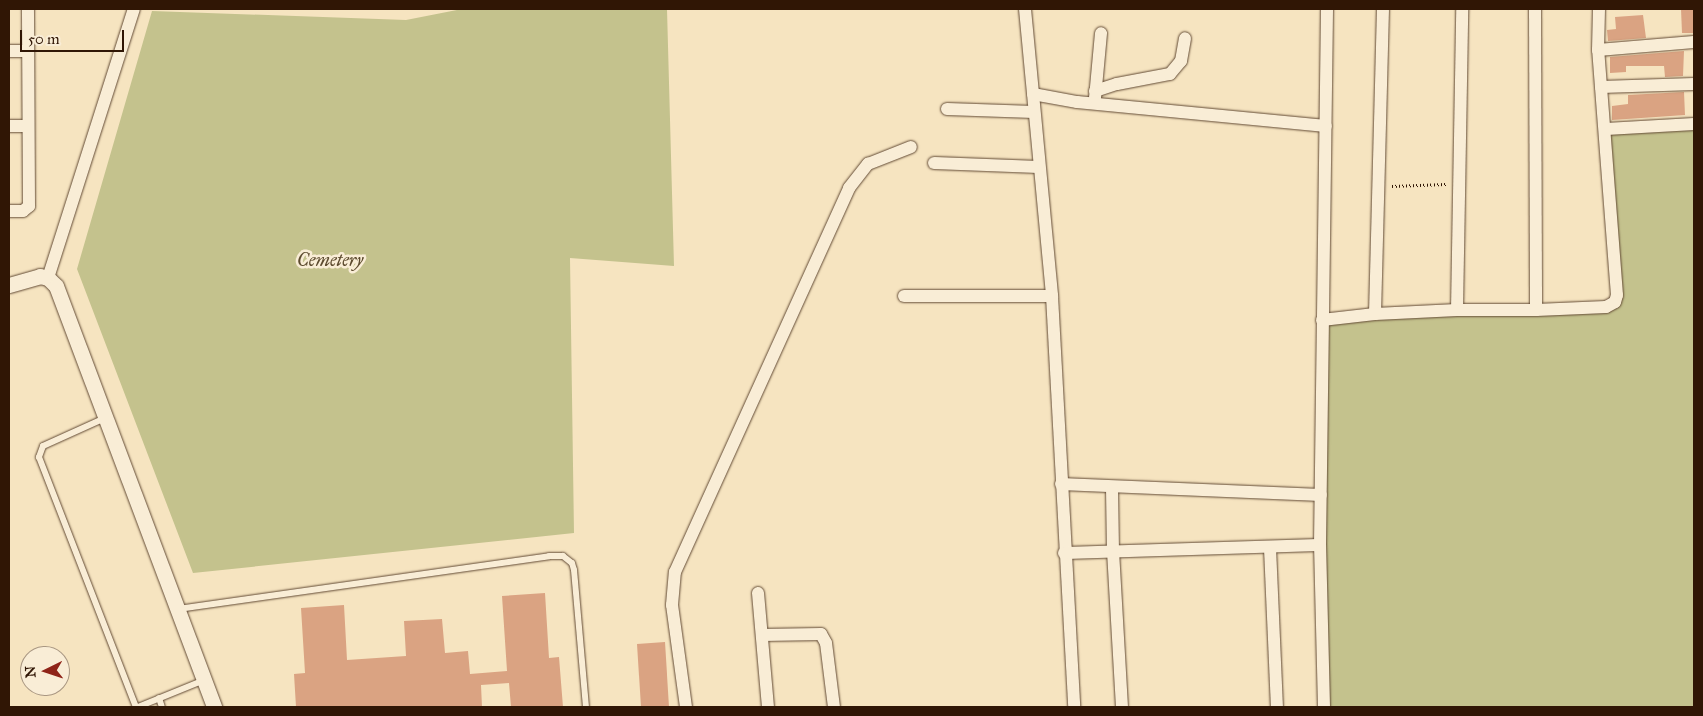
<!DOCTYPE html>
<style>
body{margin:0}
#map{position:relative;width:1703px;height:716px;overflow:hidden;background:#f6e4c0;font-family:"IM FELL Great Primer",serif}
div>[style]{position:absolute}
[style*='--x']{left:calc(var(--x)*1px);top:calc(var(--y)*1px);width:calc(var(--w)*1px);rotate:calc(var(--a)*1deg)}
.green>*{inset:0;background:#c4c28d}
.building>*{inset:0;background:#daa382}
.path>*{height:2.5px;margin-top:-1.25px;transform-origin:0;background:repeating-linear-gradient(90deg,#301605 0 1px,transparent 0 3.5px)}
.roads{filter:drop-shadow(0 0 1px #624a34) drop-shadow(0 0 1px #624a34)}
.service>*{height:6px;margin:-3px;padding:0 3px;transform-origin:3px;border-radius:3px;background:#f9edd6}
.minor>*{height:12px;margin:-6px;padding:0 6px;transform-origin:6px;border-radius:6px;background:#f9edd6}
.tertiary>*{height:15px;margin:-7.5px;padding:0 7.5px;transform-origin:7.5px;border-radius:7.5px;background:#f9edd6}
span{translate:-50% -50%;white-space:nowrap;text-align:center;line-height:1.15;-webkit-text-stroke:5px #f9edd6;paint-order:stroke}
.park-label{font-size:18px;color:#5c4a2e;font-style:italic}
.frame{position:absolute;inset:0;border:10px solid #301605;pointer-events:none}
.north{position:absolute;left:20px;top:646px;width:50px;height:50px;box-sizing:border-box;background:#f9edd6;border:1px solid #a99782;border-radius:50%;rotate:266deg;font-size:14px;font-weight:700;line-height:20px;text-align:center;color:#301605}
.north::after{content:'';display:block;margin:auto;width:18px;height:22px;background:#8f2418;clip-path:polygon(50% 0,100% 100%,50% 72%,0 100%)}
.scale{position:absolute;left:20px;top:30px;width:104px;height:22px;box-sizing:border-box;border:2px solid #301605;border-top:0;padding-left:6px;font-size:15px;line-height:18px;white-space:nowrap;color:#301605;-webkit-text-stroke:4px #f9edd6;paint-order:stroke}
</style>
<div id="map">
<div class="green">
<i style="clip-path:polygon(462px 9px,667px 9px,674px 266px,570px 258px,574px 533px,193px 573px,77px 269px,152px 11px,406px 20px)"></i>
<i style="clip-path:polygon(1694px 127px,1694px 707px,1324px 707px,1322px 320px,1615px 302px,1610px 133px)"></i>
</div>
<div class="building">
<i style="clip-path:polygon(1681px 9px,1694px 9px,1694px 33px,1682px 33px)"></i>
<i style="clip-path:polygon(1643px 15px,1646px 38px,1608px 41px,1607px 30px,1616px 29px,1615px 17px)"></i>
<i style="clip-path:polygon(1684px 51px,1683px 76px,1665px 77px,1664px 66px,1626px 66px,1626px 72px,1610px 73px,1610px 57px)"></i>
<i style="clip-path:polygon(1684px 92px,1685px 115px,1612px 120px,1612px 106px,1628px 104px,1628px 95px)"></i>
<i style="clip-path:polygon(545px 593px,549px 658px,559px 657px,563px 707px,511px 707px,509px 683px,481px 685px,482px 707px,296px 707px,294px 674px,305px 673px,301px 608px,344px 605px,347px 660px,406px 656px,404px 621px,442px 619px,445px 653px,468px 651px,470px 674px,507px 671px,502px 596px)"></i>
<i style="clip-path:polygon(665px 642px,669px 707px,641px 707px,637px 644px)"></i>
</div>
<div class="path">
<i style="--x:1392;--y:186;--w:54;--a:-2.1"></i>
</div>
<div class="roads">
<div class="service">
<i style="--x:105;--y:418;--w:68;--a:155.7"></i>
<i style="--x:43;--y:446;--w:12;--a:110"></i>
<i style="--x:39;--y:457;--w:268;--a:68.8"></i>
<i style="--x:178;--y:609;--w:375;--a:-8.1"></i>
<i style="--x:549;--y:556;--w:14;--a:0"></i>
<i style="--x:563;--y:556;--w:11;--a:38"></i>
<i style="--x:572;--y:563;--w:7;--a:74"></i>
<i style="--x:574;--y:570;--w:138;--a:85"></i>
<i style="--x:159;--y:698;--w:9;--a:72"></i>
<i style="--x:138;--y:707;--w:71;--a:-22.2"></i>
</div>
<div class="minor">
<i style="--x:1025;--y:9;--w:288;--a:84.6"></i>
<i style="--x:1052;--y:296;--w:412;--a:86.9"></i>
<i style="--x:1535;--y:9;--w:301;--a:89.8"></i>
<i style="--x:1598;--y:50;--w:96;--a:-4.8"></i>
<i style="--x:9;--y:51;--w:19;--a:0"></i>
<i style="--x:1601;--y:87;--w:93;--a:-1.8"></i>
<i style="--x:1095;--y:91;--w:23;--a:-18"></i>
<i style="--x:1117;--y:84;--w:54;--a:-10.7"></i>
<i style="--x:1170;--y:74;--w:17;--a:-50"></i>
<i style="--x:1181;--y:61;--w:23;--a:-80"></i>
<i style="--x:1033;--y:94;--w:45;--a:10.3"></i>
<i style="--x:1077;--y:102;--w:250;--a:5.5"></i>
<i style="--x:1095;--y:98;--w:65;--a:-84.7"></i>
<i style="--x:947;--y:109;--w:87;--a:2"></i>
<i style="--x:9;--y:126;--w:19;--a:0"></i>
<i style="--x:1606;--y:129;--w:88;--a:-3.3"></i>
<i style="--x:934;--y:163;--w:105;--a:2.2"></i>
<i style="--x:9;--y:211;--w:14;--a:0"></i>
<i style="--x:23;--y:211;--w:8;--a:-40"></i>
<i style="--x:29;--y:206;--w:197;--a:-90.3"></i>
<i style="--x:48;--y:278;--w:282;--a:-72.3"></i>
<i style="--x:904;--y:296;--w:148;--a:0"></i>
<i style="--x:1457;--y:310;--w:301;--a:-89"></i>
<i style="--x:1375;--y:314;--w:305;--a:-88.5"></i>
<i style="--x:1322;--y:320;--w:53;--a:-6.5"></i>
<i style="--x:1375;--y:314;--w:82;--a:-2.8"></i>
<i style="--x:1457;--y:310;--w:79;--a:0"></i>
<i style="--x:1536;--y:310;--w:70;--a:-2.5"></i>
<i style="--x:1606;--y:307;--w:10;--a:-29"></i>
<i style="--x:1615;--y:302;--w:7;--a:-74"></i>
<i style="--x:1617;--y:295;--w:246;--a:-94.4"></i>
<i style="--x:1598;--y:50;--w:41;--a:-88.6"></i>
<i style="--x:1061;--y:484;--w:260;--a:2.4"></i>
<i style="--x:1112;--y:488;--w:63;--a:89.1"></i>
<i style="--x:1113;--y:551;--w:156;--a:86.7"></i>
<i style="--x:1270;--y:548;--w:159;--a:87.5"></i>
<i style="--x:1064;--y:553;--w:256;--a:-1.8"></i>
<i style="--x:758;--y:593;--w:114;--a:85"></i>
<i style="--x:762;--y:635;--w:59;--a:-1"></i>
<i style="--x:821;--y:634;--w:10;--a:61"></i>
<i style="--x:826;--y:643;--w:64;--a:82.9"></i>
<i style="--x:686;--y:707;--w:103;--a:-97.8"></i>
<i style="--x:672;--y:605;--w:33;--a:-85"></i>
<i style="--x:675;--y:572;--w:422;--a:-65.6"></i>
<i style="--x:849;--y:188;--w:31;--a:-52"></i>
<i style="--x:868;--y:164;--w:46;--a:-21.6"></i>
<i style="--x:1324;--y:707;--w:162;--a:-91.4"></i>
<i style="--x:1320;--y:545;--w:536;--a:-89.25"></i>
</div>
<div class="tertiary">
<i style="--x:9;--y:285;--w:32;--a:-16"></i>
<i style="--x:40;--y:276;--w:8;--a:14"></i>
<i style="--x:48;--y:278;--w:11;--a:45"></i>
<i style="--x:56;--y:286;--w:450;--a:69.4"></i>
</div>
</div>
<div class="park-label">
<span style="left:330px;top:260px">Cemetery</span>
</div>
<div class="frame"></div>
<div class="north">N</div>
<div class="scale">50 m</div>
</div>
